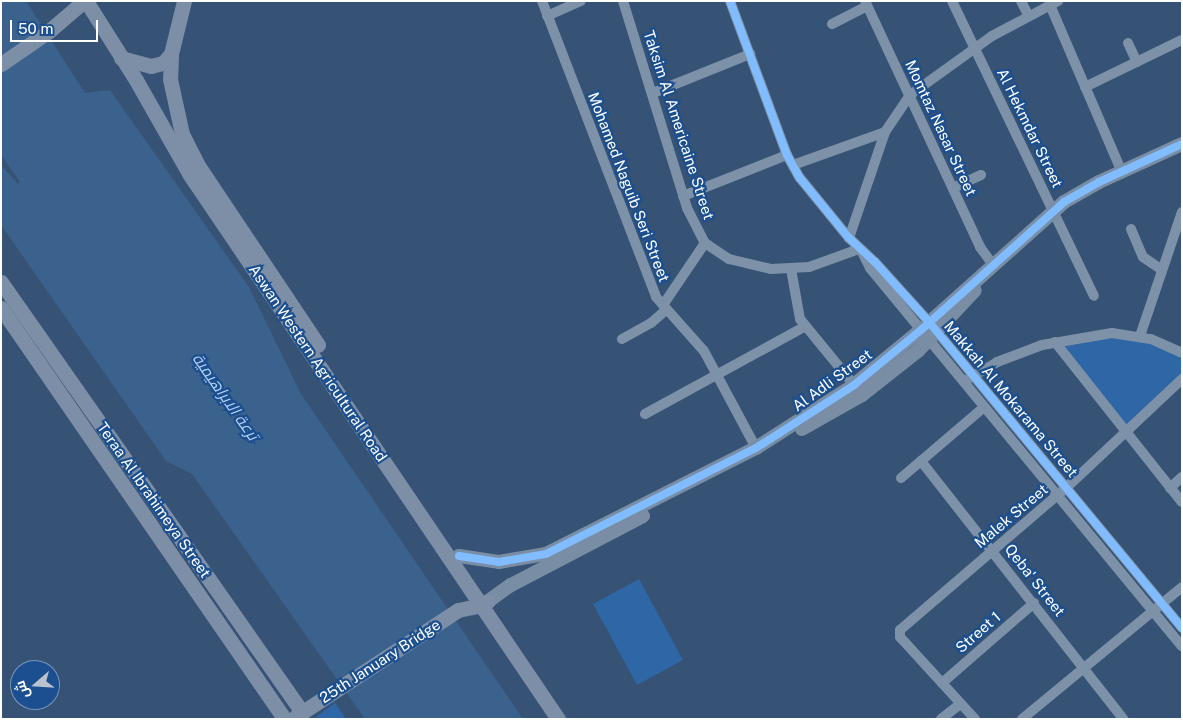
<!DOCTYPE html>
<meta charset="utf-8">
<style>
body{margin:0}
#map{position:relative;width:1183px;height:720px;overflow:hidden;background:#365274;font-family:"Public Sans",Cairo,sans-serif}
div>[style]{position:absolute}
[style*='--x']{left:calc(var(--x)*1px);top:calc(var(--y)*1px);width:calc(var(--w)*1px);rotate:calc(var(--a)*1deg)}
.green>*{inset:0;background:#2f66a5}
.water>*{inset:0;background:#3b618d}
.street>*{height:10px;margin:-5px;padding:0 5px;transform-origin:5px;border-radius:5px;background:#7d92a8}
.secondary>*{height:14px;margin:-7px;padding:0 7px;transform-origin:7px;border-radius:7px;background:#798da4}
.primary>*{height:15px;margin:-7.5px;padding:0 7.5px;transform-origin:7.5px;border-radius:7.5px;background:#7d8ea7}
.cycleway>*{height:8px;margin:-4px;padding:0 4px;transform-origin:4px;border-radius:4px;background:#80bcff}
span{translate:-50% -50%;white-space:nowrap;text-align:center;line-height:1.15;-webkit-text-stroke:4.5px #1b4f8f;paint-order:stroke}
.street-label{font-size:15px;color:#fff}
.water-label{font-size:16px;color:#b5d3f5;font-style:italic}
.frame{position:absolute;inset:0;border:2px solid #fff;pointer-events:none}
.north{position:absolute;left:10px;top:660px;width:50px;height:50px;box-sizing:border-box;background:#1b4f8f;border:1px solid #7695bc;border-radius:50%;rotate:251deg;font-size:14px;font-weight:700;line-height:20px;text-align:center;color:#fff}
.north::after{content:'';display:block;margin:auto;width:18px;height:22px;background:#b9c2ce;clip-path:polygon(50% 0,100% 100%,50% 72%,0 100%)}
.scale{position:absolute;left:10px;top:20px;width:88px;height:22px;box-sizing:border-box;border:2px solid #fff;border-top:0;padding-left:6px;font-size:15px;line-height:18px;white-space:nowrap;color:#fff;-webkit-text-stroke:4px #1b4f8f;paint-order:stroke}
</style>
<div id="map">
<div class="green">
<i style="clip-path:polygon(1137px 336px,1182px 354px,1182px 377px,1127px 433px,1057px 342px)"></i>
<i style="clip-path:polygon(639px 579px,683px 660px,637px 685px,593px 604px)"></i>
<i style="clip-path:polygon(335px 703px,346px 719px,317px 719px,316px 717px)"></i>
</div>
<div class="water">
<i style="clip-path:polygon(1px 1px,26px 1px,85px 93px,110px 90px,249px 287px,301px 394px,523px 719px,365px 719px,192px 474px,166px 461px,1px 225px,1px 165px,18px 184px,20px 182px,1px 155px)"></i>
</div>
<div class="street">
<i style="--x:542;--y:1;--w:317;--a:68.9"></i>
<i style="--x:656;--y:297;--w:72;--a:48.4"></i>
<i style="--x:704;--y:351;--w:110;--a:61.8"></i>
<i style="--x:623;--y:1;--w:217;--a:72.8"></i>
<i style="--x:687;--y:208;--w:39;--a:63"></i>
<i style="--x:705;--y:243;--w:29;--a:34"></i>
<i style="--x:729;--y:259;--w:43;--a:13.4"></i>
<i style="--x:771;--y:269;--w:38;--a:-3"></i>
<i style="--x:809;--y:267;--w:53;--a:-19.8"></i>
<i style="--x:730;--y:1;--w:164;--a:69.7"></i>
<i style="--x:787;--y:155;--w:26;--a:61"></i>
<i style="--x:800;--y:178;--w:77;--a:50.8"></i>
<i style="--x:849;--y:238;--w:35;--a:43"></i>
<i style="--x:875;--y:262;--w:81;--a:48"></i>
<i style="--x:929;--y:322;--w:397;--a:50.4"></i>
<i style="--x:865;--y:1;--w:272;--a:64.9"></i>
<i style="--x:980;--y:247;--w:24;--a:54"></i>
<i style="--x:952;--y:1;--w:327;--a:64.3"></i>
<i style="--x:1021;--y:1;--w:16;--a:63"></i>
<i style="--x:1050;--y:5;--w:182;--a:66.7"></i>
<i style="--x:547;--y:16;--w:37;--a:-24"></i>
<i style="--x:832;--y:24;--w:39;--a:-27"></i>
<i style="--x:1128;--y:43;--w:21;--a:65"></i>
<i style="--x:1085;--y:87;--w:108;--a:-25.9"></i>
<i style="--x:653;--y:93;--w:105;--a:-21.9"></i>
<i style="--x:793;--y:165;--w:98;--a:-19.7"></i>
<i style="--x:953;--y:188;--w:31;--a:-25"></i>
<i style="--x:683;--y:196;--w:112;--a:-21.5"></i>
<i style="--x:1131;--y:229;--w:30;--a:67"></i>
<i style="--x:1143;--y:257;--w:23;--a:34"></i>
<i style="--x:849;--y:238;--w:112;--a:-71.2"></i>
<i style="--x:885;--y:132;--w:45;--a:-56"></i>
<i style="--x:910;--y:95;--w:101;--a:-35.7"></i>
<i style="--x:992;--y:36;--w:75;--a:-27.9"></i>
<i style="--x:863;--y:254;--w:16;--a:63"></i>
<i style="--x:870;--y:268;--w:490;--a:50.5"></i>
<i style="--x:791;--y:269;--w:51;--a:79.8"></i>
<i style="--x:800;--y:319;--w:85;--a:50.7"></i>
<i style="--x:663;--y:305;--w:75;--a:-55.9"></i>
<i style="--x:1140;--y:336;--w:131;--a:-71.3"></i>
<i style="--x:622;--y:339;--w:33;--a:-29"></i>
<i style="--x:651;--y:323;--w:21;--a:-41"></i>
<i style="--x:1055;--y:342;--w:204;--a:51.6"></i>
<i style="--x:968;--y:379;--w:34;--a:-30"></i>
<i style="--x:997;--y:362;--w:48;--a:-20.7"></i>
<i style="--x:1042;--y:345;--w:71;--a:-9.7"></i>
<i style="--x:1112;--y:333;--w:39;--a:9"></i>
<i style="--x:1151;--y:339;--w:34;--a:24"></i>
<i style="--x:645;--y:414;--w:181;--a:-28.7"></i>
<i style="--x:921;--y:461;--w:328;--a:51.9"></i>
<i style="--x:901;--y:478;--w:109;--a:-40.5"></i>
<i style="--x:1170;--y:488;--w:16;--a:-43"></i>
<i style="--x:942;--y:683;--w:122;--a:-41"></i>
<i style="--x:941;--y:719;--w:24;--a:-38"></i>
<i style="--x:975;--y:719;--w:111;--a:-132.4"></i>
<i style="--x:900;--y:637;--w:7;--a:-90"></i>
<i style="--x:900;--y:630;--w:220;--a:-40.6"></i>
<i style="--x:1067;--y:487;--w:158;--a:-43.2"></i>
<i style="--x:1022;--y:719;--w:207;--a:-39.5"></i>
</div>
<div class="secondary">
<i style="--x:802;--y:429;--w:69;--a:-29.5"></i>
<i style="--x:862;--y:395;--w:71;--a:-38.2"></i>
<i style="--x:918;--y:351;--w:83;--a:-46.9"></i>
<i style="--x:459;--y:556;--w:40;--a:8.5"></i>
<i style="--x:499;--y:562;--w:48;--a:-9.7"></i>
<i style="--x:546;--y:554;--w:235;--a:-26.8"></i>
<i style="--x:756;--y:448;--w:117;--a:-32.7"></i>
<i style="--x:854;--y:385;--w:87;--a:-39.4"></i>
<i style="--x:921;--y:330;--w:192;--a:-41.8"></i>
<i style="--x:1064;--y:202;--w:40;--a:-29.7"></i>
<i style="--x:1099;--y:182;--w:91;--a:-24.6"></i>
<i style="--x:490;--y:600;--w:26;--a:-36"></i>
<i style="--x:511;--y:585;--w:149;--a:-27.6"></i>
</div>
<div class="primary">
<i style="--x:86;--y:1;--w:93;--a:57.7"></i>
<i style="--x:136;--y:80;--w:109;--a:60.4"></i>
<i style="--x:190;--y:175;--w:657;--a:55.92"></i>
<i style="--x:184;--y:1;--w:55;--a:103.8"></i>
<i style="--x:171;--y:54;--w:25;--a:92"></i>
<i style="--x:170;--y:79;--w:56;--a:77.7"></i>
<i style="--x:182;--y:134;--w:37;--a:63"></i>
<i style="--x:199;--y:167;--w:214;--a:56.2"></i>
<i style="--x:121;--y:58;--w:31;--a:15"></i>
<i style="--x:151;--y:66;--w:12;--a:-14"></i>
<i style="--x:163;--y:63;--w:12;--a:-48"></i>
<i style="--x:1;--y:64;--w:58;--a:-34.5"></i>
<i style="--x:49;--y:31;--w:46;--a:-40.6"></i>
<i style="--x:1;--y:282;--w:525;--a:55.01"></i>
<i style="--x:1;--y:308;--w:500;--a:55.4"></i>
<i style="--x:295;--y:717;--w:195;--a:-33.3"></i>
<i style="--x:458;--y:610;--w:25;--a:-12"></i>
<i style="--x:482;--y:605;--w:7;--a:-34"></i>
</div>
<div class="cycleway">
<i style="--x:730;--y:1;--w:164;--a:69.7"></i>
<i style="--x:787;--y:155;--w:26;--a:61"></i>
<i style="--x:800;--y:178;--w:77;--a:50.8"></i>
<i style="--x:849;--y:238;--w:35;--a:43"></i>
<i style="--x:875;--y:262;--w:81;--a:48"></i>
<i style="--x:929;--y:322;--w:397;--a:50.4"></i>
<i style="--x:459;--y:556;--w:40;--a:8.5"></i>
<i style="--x:499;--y:562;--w:48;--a:-9.7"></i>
<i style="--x:546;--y:554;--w:235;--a:-26.8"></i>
<i style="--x:756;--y:448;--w:117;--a:-32.7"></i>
<i style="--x:854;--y:385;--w:87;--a:-39.4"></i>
<i style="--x:921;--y:330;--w:192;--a:-41.8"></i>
<i style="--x:1064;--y:202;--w:40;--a:-29.7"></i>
<i style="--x:1099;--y:182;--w:91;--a:-24.6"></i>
</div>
<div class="street-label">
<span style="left:679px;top:125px;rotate:72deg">Taksim Al Americaine Street</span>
<span style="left:941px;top:128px;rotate:65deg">Momtaz Nasar Street</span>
<span style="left:1030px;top:128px;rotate:64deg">Al Hekmdar Street</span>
<span style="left:629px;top:187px;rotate:69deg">Mohamed Naguib Seri Street</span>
<span style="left:318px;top:363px;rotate:56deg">Aswan Western Agricultural Road</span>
<span style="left:832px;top:380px;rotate:-36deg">Al Adli Street</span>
<span style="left:1011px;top:399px;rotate:50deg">Makkah Al Mokarama Street</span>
<span style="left:154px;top:500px;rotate:55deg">Teraa Al Ibrahimeya Street</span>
<span style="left:1011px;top:516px;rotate:-40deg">Malek Street</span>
<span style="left:1035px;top:580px;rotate:52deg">Qeba' Street</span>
<span style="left:978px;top:632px;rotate:-41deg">Street 1</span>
<span style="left:380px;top:661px;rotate:-33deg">25th January Bridge</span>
</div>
<div class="water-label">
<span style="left:225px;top:397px;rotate:55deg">ترعة الابراهيمية</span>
</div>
<div class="frame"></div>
<div class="north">ش</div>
<div class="scale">50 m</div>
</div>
